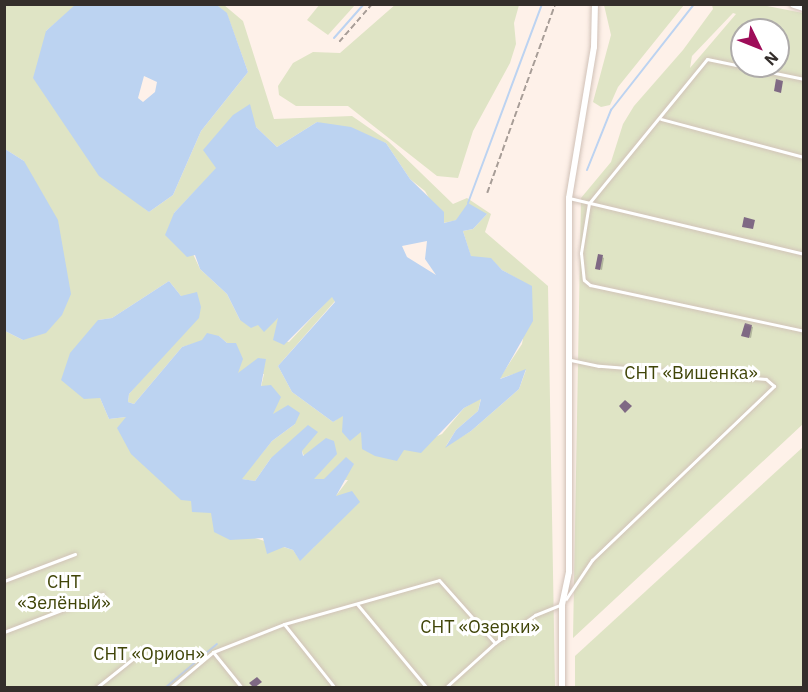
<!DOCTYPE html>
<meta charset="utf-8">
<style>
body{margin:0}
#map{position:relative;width:808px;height:692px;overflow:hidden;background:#fef1e9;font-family:"IBM Plex Sans",sans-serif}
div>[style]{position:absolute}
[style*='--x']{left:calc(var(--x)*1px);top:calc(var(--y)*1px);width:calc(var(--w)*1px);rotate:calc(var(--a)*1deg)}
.green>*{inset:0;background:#dfe4c5}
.water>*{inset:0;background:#bcd3f1}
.shadow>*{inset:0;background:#0003}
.stream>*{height:2px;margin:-1px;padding:0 1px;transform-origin:1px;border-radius:1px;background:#bcd3f1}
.building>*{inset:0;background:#7f6984}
.path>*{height:1.5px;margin-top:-0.75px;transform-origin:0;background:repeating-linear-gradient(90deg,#a79d97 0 6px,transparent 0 9px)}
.roads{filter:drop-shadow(0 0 2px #d0c1b7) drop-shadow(0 0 2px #d0c1b7)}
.service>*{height:3px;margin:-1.5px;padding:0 1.5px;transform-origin:1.5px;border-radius:1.5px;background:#fff}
.minor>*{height:6px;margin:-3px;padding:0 3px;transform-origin:3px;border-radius:3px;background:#fff}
.tertiary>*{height:8px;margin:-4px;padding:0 4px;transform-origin:4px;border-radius:4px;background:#fff}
span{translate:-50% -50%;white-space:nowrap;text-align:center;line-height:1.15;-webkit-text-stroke:6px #fff;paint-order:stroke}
.park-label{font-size:18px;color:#404508}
.frame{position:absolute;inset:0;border:6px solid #342e2b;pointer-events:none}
.north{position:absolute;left:730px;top:18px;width:60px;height:60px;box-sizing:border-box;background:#fff;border:2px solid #aeabaa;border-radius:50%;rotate:133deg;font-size:16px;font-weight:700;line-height:24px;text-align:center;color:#342e2b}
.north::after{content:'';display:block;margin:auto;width:21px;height:27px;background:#9e0d59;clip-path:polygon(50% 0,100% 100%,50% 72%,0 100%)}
</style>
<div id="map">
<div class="green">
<i style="clip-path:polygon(320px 4px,355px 4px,355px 5px,328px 35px,307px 20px)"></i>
<i style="clip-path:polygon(396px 4px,519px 5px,514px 23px,516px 44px,510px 63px,473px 131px,458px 178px,437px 176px,348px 106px,296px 106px,279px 95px,278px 86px,293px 63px,313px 52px,340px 53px)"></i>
<i style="clip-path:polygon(evenodd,5px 5px,76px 5px,46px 31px,129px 196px,149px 212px,173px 195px,201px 131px,248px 72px,227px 14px,217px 5px,224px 5px,243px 21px,274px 119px,352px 116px,388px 141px,453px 204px,467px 198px,491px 214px,485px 232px,548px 286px,555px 687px,5px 687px,5px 331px,23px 340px,24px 161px,5px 149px,5px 5px,317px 122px,386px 143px,410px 179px,425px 191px,443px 223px,487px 214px,473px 229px,463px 231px,471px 257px,491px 259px,502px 270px,532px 287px,522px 344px,499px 379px,526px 370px,519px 389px,471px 431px,446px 446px,456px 430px,478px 411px,481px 398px,464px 408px,442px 434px,404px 450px,361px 432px,343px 415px,333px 422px,292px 392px,278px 366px,335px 301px,332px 296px,289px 342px,274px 340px,279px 317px,270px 325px,240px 320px,227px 294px,200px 269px,174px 213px,256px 127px,277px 147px,317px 122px,5px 5px,169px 281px,181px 296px,158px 360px,129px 394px,128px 402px,134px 404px,182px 347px,219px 336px,227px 343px,237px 374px,264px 374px,261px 387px,272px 415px,295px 424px,272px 441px,241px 479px,255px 481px,271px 458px,302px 451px,313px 479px,348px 480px,335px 497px,314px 547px,300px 560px,293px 550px,255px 538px,191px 501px,126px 417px,109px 419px,100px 398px,98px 320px,112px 318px,169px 281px)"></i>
<i style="clip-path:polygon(604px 5px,684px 5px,618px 87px,610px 105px,601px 107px,593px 102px,611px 35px)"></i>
<i style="clip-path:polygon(evenodd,712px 5px,762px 5px,803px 13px,803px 424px,573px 638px,581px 198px,611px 162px,623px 124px,634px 106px,683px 50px,713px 9px,712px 5px,733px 13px,736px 14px,690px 68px,692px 56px,733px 13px,712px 5px,742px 30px,778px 30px,778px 66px,742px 66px,742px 30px)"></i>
<i style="clip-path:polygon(803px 447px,803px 687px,575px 687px,575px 656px)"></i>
</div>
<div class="water">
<i style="clip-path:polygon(evenodd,76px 4px,217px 5px,227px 13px,248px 72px,201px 131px,173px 195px,149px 212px,99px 176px,33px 78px,46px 31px,76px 4px,144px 76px,157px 82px,155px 92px,143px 102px,138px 98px,144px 76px)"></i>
<i style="clip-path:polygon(evenodd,250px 104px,256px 127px,277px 147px,317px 122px,351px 127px,386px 143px,410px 179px,444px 212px,444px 223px,456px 220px,468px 203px,487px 214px,473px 229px,463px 231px,471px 256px,491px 258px,502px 270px,532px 286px,533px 321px,500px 379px,526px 369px,519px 389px,471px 431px,445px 448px,456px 430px,478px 411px,481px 399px,464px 408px,421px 453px,404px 450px,397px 461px,375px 456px,362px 449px,361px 432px,350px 441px,342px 432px,343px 416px,333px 422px,292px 392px,278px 366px,335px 302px,332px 297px,284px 345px,273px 340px,278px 318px,264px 332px,258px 325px,251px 328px,240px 320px,227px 294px,200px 269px,195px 255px,187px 257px,165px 235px,174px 213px,216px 168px,203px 150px,233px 115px,250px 104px,427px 241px,425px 259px,436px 275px,407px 257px,402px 246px,427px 241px)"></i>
<i style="clip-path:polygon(5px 149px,24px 161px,58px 220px,71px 294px,62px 315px,46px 333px,23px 340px,5px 331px)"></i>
<i style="clip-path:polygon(169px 281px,181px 296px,197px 292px,201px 307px,199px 318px,129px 394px,128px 402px,134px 404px,182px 347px,202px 340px,207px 333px,219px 336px,227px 343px,236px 343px,243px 359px,238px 373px,258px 358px,266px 359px,261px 386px,271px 385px,281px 397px,273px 414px,288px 405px,300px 413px,295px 424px,272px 441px,242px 479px,255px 481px,271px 458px,308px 425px,318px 432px,302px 451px,303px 456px,326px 438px,334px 441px,337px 454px,314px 479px,324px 479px,346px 457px,354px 464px,336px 496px,352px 491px,360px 502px,300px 561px,293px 550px,284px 547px,267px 554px,263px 538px,230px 540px,214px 532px,211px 513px,192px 512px,191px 501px,181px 500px,131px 454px,117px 428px,126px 417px,109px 419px,100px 398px,84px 399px,61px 380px,70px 353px,98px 320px,112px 318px)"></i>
</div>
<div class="shadow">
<i style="clip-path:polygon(600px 256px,604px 258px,602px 270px,599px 269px)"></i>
<i style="clip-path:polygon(746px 325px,753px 327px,751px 338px,745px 336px)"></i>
</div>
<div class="stream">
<i style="--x:334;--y:38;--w:45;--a:-48.6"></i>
<i style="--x:587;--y:170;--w:65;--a:-68.2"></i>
<i style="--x:611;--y:110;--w:135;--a:-51.9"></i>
<i style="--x:468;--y:203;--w:212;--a:-69.6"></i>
<i style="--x:165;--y:688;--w:68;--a:-40.2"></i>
</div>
<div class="building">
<i style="clip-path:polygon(749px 22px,757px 24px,755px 30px,747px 28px)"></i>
<i style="clip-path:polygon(776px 79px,783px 81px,781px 93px,774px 91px)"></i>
<i style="clip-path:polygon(744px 217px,755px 220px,753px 229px,742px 227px)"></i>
<i style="clip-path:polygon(598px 254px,603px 255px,600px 270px,595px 269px)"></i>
<i style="clip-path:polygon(745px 323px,752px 325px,749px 338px,741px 336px)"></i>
<i style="clip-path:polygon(625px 400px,632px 406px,625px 413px,619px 406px)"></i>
<i style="clip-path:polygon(257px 677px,262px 682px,254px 688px,249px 683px)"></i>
</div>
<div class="path">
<i style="--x:339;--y:42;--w:50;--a:-49"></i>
<i style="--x:487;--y:193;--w:201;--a:-70.2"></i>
</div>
<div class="roads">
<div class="service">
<i style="--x:804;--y:79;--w:99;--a:-168.3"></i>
<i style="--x:707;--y:59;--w:186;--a:129.3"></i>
<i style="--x:589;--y:203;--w:51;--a:99.1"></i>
<i style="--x:581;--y:253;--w:27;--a:84"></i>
<i style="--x:584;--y:280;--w:8;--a:40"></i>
<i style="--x:590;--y:285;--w:219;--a:12.1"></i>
<i style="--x:661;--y:119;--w:148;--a:14.9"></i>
<i style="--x:569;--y:198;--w:242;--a:13.4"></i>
<i style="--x:4;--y:581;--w:76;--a:-20.8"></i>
<i style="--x:566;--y:599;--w:47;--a:-56.3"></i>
<i style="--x:592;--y:560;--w:252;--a:-43.7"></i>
<i style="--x:774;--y:386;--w:11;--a:-139"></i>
<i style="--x:766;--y:379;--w:168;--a:-175.5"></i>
<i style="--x:599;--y:366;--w:29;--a:-168"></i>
<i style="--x:357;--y:604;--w:109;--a:50.2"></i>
<i style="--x:284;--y:624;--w:82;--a:51.4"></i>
<i style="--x:4;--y:632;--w:106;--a:-21"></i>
<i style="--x:213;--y:652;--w:46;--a:51.1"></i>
<i style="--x:96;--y:688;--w:63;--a:-38.5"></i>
<i style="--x:170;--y:688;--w:56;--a:-39.9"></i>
<i style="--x:213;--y:652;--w:76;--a:-21.5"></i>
<i style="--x:284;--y:624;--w:161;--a:-15.8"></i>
<i style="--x:439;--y:580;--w:84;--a:48.4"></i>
<i style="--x:445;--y:688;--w:67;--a:-42"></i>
<i style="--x:495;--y:643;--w:49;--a:-35"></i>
<i style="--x:535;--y:615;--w:29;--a:-22"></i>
</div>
<div class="minor">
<i style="--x:562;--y:688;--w:83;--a:-90"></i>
<i style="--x:562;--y:605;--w:34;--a:-78"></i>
<i style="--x:569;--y:572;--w:374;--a:-90"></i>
<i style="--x:569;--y:198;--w:153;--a:-80.6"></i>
<i style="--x:594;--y:47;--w:43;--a:-88.7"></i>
</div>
<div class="tertiary">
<i style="--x:794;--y:4;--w:10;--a:17"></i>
</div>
</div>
<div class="park-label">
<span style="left:691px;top:373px">СНТ «Вишенка»</span>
<span style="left:64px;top:593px">СНТ<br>«Зелёный»</span>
<span style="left:480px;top:627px">СНТ «Озерки»</span>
<span style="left:149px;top:654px">СНТ «Орион»</span>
</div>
<div class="frame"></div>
<div class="north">N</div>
</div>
